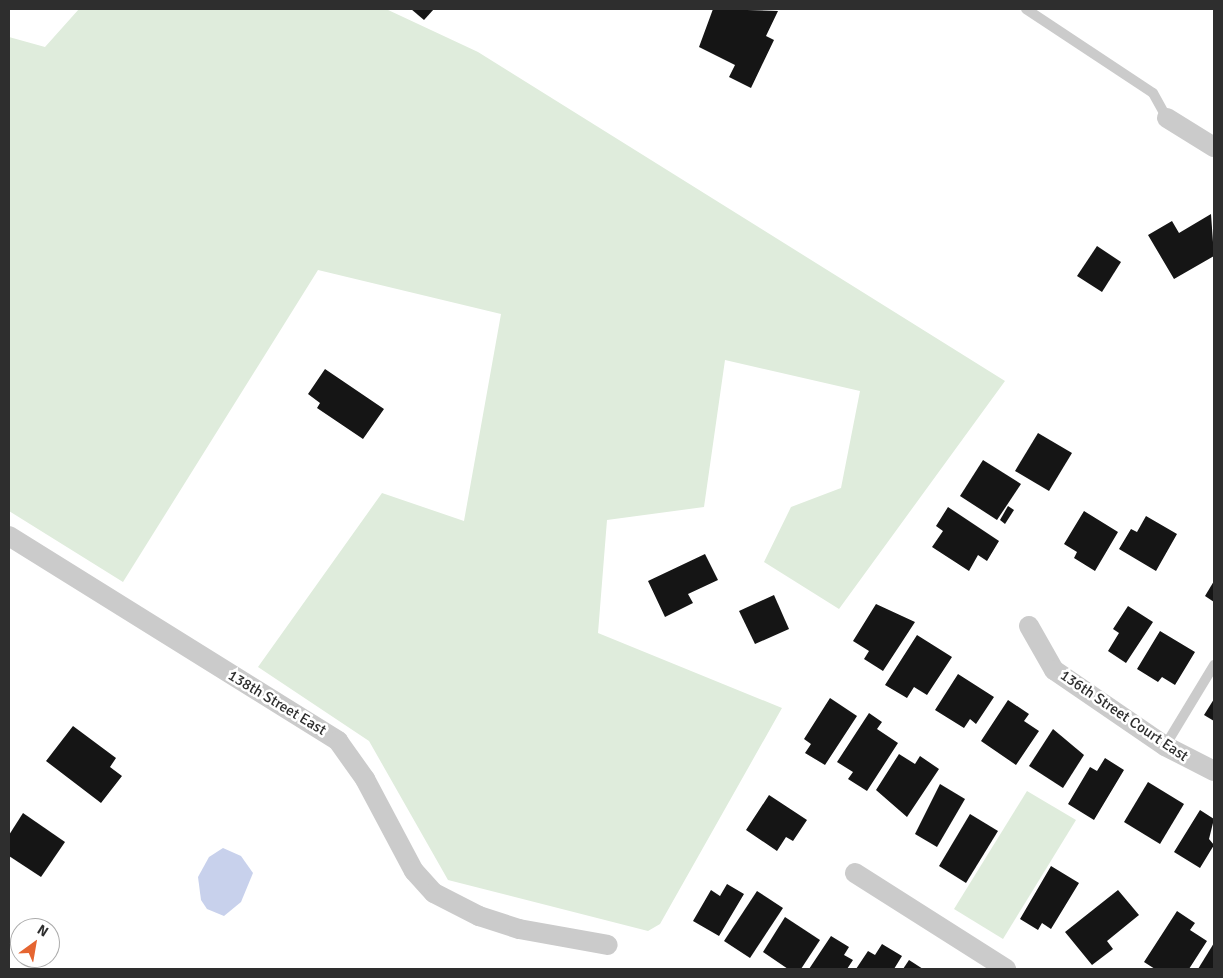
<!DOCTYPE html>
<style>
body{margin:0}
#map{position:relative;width:1223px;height:978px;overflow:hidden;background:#fff;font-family:Signika,sans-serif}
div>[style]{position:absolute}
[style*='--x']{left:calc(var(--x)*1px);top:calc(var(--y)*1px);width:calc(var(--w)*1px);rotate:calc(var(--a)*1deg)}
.green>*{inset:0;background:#dfecdc}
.water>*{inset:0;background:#c8d1ec}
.building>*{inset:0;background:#151515}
.service>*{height:10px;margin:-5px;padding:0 5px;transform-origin:5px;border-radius:5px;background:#cbcbcb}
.minor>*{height:20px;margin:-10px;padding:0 10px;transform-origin:10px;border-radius:10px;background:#cbcbcb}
span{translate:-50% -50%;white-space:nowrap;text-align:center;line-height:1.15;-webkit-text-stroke:5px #fff;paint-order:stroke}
.street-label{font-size:15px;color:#2e2e2e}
.frame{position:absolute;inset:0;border:10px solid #2e2e2e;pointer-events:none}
.north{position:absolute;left:10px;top:918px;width:50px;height:50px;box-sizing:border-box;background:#fff;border:1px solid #ababab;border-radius:50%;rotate:32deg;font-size:14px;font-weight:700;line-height:20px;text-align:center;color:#2e2e2e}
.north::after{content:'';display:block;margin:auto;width:18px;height:22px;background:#e56531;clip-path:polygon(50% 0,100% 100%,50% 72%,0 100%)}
</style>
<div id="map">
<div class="green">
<i style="clip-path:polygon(79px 9px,386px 9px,478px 52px,1005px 381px,839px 609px,764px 562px,791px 507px,841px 488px,860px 391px,725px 360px,704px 507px,607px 520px,598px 633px,782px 708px,660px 924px,648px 931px,448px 880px,369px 741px,258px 667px,382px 493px,464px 521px,501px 314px,318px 270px,123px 582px,9px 511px,9px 37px,45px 47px)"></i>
<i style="clip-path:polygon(1027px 791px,1076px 820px,1003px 939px,954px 909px)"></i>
</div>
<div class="water">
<i style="clip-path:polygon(223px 848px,241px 856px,253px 873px,241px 902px,224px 916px,207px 909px,201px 900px,198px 877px,209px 857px)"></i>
</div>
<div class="building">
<i style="clip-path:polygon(411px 9px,434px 9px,424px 20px)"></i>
<i style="clip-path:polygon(713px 9px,778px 11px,766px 36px,774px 40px,751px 88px,729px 77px,735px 65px,699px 47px)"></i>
<i style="clip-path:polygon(1211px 214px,1214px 256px,1174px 279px,1148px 235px,1172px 221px,1179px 233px)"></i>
<i style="clip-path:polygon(1097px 246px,1121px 262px,1102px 292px,1077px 276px)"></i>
<i style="clip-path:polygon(325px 369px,384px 409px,363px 439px,317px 408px,320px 403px,308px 394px)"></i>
<i style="clip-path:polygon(1038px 433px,1072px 453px,1049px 491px,1015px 471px)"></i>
<i style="clip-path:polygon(983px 460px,1021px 484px,997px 520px,960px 496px)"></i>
<i style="clip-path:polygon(1008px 506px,1014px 510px,1005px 524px,1000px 520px)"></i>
<i style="clip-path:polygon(948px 507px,999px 541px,987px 561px,978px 555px,969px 571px,932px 547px,943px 531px,936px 526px)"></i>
<i style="clip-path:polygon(1084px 511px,1118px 532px,1095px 571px,1074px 558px,1077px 552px,1064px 544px)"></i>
<i style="clip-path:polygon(1146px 516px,1177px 534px,1156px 571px,1119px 549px,1131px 529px,1137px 532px)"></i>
<i style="clip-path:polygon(705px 554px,718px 580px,688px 594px,693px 603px,665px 617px,648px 581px)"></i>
<i style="clip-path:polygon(1214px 581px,1214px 602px,1205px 596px)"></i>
<i style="clip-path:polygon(774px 595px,789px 629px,755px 644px,739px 611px)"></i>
<i style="clip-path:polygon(876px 604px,915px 622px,883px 671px,864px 659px,869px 651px,853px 641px)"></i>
<i style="clip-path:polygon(1128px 606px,1153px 622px,1126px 663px,1108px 651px,1119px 633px,1113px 629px)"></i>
<i style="clip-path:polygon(1160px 631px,1195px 652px,1175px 685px,1162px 677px,1158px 682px,1137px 669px)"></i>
<i style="clip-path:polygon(917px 635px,952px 657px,927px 695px,914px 687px,907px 698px,885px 685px)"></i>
<i style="clip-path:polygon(958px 674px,994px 697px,976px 724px,970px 719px,964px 728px,935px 710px)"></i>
<i style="clip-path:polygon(830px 698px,857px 716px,825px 765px,805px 753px,811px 744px,804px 739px)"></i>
<i style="clip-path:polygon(1214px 699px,1214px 721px,1204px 715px)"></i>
<i style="clip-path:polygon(1008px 700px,1029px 714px,1024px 721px,1039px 731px,1016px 765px,981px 741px)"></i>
<i style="clip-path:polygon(869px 713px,882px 722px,877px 729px,898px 743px,867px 791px,848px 779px,853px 772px,837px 762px)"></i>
<i style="clip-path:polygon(73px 726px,116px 758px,110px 767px,122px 776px,101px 803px,46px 761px)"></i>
<i style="clip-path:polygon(1053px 729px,1084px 755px,1063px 788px,1029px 766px)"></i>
<i style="clip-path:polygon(899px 754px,915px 764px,920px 756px,939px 769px,907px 817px,876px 790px)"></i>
<i style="clip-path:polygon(1105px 758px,1124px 770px,1094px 820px,1068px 804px,1090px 767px,1097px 771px)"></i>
<i style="clip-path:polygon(1148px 782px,1184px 804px,1160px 844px,1124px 822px)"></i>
<i style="clip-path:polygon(940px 784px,965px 799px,937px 847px,915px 834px)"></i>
<i style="clip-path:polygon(769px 795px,807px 820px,793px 841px,786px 837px,777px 851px,746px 830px)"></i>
<i style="clip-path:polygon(1200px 810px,1214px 819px,1209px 839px,1214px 845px,1200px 868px,1174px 852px)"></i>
<i style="clip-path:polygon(23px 813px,65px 842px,41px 877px,9px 856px,9px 835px)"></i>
<i style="clip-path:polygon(970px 814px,998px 831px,966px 883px,939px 866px)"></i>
<i style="clip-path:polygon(1051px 866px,1079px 883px,1051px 929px,1042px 923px,1038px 930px,1020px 919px)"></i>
<i style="clip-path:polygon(727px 884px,744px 894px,719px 936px,693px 921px,711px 890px,720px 896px)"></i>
<i style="clip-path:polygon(1118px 890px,1139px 915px,1107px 941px,1113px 949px,1092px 965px,1065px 932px)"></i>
<i style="clip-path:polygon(757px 891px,783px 908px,750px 958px,724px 941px)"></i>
<i style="clip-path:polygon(1177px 911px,1195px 923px,1190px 930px,1207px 941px,1189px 969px,1155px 969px,1144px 962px)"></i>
<i style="clip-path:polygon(785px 917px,820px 940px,801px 969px,788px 969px,763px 952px)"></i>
<i style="clip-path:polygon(831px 936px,849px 947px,844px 955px,853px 960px,847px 969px,809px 969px)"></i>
<i style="clip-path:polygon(1214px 943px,1214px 969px,1198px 969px)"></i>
<i style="clip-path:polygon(882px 944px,902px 956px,894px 969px,856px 969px,868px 951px,875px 955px)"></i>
<i style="clip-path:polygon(909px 960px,923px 969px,903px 969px)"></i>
</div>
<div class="service">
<i style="--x:1026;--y:9;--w:152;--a:33.5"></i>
<i style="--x:1153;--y:93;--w:29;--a:61"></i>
<i style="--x:1165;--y:746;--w:95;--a:-58.8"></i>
</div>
<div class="minor">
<i style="--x:1167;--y:118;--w:55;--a:31.7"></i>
<i style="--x:9;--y:536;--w:388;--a:31.9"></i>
<i style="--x:338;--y:741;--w:47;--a:54.6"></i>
<i style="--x:365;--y:779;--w:104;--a:62"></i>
<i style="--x:414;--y:871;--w:30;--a:48"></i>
<i style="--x:434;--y:893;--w:51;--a:27.1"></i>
<i style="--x:479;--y:916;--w:42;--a:18"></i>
<i style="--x:519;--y:929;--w:90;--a:10.2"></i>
<i style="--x:1029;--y:626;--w:51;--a:60.4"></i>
<i style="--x:1054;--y:670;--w:135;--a:34.4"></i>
<i style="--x:1165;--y:746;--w:55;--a:27"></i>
<i style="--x:855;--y:873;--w:179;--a:32.4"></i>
</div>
<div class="street-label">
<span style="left:277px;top:703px;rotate:31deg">138th Street East</span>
<span style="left:1124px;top:716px;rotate:34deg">136th Street Court East</span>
</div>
<div class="frame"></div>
<div class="north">N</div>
</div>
